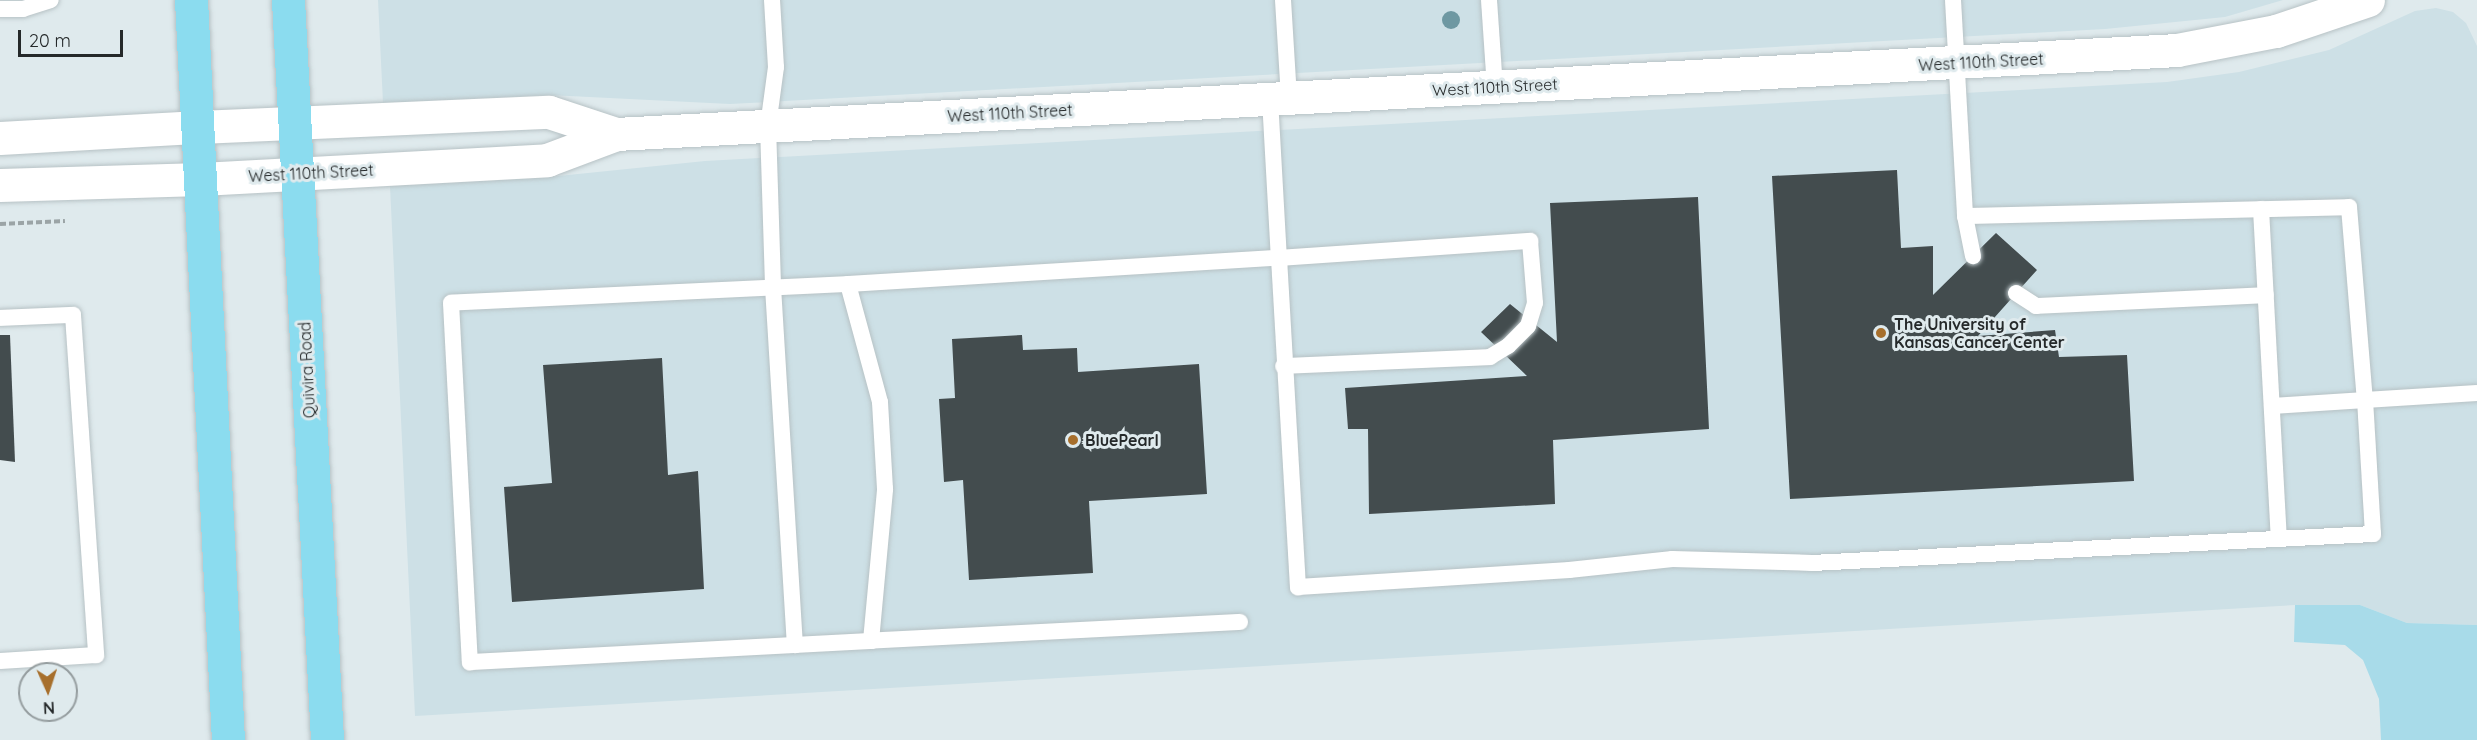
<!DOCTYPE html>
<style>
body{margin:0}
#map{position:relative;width:2477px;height:740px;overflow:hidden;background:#dfeaed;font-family:Quicksand,sans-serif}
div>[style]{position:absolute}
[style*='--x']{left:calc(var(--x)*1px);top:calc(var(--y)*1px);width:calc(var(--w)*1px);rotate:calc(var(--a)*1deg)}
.built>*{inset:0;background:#cde0e6}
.green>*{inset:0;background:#a8dbe9}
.building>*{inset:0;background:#434c4e}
.path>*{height:4px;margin-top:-2px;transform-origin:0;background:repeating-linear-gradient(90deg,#9ba4a6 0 6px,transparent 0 9px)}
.roads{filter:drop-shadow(0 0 2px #b7c2c5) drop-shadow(0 0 2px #b7c2c5)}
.service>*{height:16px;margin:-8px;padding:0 8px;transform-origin:8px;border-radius:8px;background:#fff}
.minor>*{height:33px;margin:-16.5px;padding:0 16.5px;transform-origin:16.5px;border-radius:16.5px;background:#fff}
.tertiary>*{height:33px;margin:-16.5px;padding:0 16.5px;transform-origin:16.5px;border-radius:16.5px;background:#fff}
.primary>*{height:33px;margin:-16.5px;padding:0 16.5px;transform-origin:16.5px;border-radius:16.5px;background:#8bdcef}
.trees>*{width:18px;height:18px;margin:-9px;border-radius:50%;background:#6e98a2}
.dots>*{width:16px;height:16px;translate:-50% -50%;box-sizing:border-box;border:3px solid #dfeaed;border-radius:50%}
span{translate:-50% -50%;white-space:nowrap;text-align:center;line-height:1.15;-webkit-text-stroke:6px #dfeaed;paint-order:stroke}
.street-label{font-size:16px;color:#25292a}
.poi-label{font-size:16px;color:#25292a;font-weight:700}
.left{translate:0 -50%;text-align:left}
.north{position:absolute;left:18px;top:662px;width:60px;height:60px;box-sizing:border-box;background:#dfeaed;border:2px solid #959d9f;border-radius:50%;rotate:177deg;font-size:16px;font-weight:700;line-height:24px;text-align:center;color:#25292a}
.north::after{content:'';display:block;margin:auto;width:21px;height:27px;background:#a76f2c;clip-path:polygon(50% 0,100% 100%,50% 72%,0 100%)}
.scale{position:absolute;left:18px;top:30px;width:105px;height:27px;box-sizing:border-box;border:3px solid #25292a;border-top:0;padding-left:8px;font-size:18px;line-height:21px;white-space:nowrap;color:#25292a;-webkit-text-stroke:4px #dfeaed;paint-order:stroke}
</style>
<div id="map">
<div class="built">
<i style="clip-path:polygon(378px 0,2283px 0,2225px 17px,2105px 29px,730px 104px,549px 95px,383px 103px)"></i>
<i style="clip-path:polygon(2436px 8px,2453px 12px,2466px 23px,2477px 46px,2477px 625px,2407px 623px,2360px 605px,2295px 605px,415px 716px,390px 186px,539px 178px,705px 161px,2167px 82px,2239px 72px,2329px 50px,2415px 11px)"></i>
</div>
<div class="green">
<i style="clip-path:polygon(2295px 605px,2360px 605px,2407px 623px,2477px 625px,2477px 740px,2381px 740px,2379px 699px,2363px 660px,2345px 645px,2294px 642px)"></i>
</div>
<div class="building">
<i style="clip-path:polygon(1897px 170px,1901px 248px,1933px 246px,1933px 295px,1996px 233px,2037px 270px,1978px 336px,2055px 330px,2059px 357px,2127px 355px,2134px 481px,1790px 499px,1772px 176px)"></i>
<i style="clip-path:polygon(1698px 197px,1709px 429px,1553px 440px,1555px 504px,1369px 514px,1368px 429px,1348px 429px,1345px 388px,1527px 376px,1481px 332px,1510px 304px,1557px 342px,1550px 203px)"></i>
<i style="clip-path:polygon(0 335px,10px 335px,15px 462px,0 460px)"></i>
<i style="clip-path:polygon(1022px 335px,1023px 350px,1077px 348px,1078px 372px,1199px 364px,1207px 494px,1089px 501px,1093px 573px,969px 580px,963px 480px,944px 482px,939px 399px,955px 398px,952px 339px)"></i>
<i style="clip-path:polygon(662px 358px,668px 475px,698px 471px,704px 589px,512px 602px,504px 487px,552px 483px,543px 365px)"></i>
</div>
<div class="path">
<i style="--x:0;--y:224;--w:65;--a:-2.6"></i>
</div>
<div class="roads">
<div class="service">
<i style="--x:772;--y:0;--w:67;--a:86.6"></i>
<i style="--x:776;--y:67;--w:60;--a:97.7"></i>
<i style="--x:768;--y:126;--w:161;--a:88.2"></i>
<i style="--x:773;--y:287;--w:359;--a:86.5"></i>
<i style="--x:1283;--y:0;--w:97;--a:86.5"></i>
<i style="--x:1489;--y:0;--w:87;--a:86.1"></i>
<i style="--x:1953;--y:0;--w:216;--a:86.8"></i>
<i style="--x:1965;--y:216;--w:384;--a:-1.3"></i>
<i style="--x:2349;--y:207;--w:194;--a:85.3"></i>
<i style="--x:2365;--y:400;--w:93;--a:176.3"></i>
<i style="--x:0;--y:9;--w:23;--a:0"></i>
<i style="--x:23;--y:9;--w:29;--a:-18"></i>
<i style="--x:1270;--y:99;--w:159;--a:86.8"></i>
<i style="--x:1279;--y:258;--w:252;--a:-3.9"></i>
<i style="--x:1530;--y:241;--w:62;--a:85.4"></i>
<i style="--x:1535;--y:303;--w:24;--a:107"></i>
<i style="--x:1528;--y:326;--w:28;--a:135"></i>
<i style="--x:1508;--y:346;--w:21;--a:149"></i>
<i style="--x:1490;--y:357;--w:207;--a:177.5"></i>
<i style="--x:2261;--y:209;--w:330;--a:86.9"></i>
<i style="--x:1965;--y:216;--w:41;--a:78.7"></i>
<i style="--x:848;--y:284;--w:397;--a:177.3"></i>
<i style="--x:451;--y:303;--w:360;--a:87"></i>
<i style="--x:470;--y:662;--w:402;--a:-3"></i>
<i style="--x:2016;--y:293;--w:24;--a:33"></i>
<i style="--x:2036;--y:306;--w:230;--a:-2.7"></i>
<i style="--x:0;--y:318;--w:73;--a:-2.4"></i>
<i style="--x:73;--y:315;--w:341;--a:86.1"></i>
<i style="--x:96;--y:655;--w:96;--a:176.4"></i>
<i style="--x:1240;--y:622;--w:369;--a:177.1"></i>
<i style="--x:871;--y:641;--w:153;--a:-84.7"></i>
<i style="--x:885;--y:489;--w:87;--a:-93.3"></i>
<i style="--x:880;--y:402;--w:122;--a:-105.2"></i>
<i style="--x:848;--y:284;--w:432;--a:-3.5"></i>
<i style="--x:1279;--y:258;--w:330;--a:86.7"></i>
<i style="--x:1298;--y:587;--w:272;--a:-3.6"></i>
<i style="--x:1569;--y:570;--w:104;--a:-6.1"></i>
<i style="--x:1672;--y:559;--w:140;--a:1.6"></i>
<i style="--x:1812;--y:563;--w:562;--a:-2.96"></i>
<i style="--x:2373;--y:534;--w:134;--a:-93.4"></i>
<i style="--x:2365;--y:400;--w:112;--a:-3.6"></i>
</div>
<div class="minor">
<i style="--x:0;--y:138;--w:199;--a:-3.2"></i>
<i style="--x:0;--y:185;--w:201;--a:-1.7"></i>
</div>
<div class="tertiary">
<i style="--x:199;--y:127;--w:350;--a:-2.5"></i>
<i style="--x:549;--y:112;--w:71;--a:18.2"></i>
<i style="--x:201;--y:179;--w:347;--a:-3.1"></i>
<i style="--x:547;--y:160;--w:74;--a:-20.6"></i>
<i style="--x:616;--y:134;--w:1563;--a:-3.08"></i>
<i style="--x:2177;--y:50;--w:101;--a:-10.9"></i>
<i style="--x:2276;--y:31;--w:97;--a:-18.6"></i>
</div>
<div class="primary">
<i style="--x:191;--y:0;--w:741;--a:87.14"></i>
<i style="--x:288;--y:0;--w:741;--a:86.98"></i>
</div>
</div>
<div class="trees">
<i style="left:1451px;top:20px"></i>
</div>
<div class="dots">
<i style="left:1881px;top:333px;background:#a76f2c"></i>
<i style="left:1073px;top:440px;background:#a76f2c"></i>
</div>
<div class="street-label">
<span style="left:1981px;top:62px;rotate:-3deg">West 110th Street</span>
<span style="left:1495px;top:87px;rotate:-3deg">West 110th Street</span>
<span style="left:1010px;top:113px;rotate:-3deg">West 110th Street</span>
<span style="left:311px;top:173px;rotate:-3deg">West 110th Street</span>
<span style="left:307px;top:370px;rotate:-93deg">Quivira Road</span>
</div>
<div class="poi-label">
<span class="left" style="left:1894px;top:333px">The University of<br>Kansas Cancer Center</span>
<span class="left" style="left:1085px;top:440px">BluePearl</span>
</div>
<div class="north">N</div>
<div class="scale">20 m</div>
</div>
